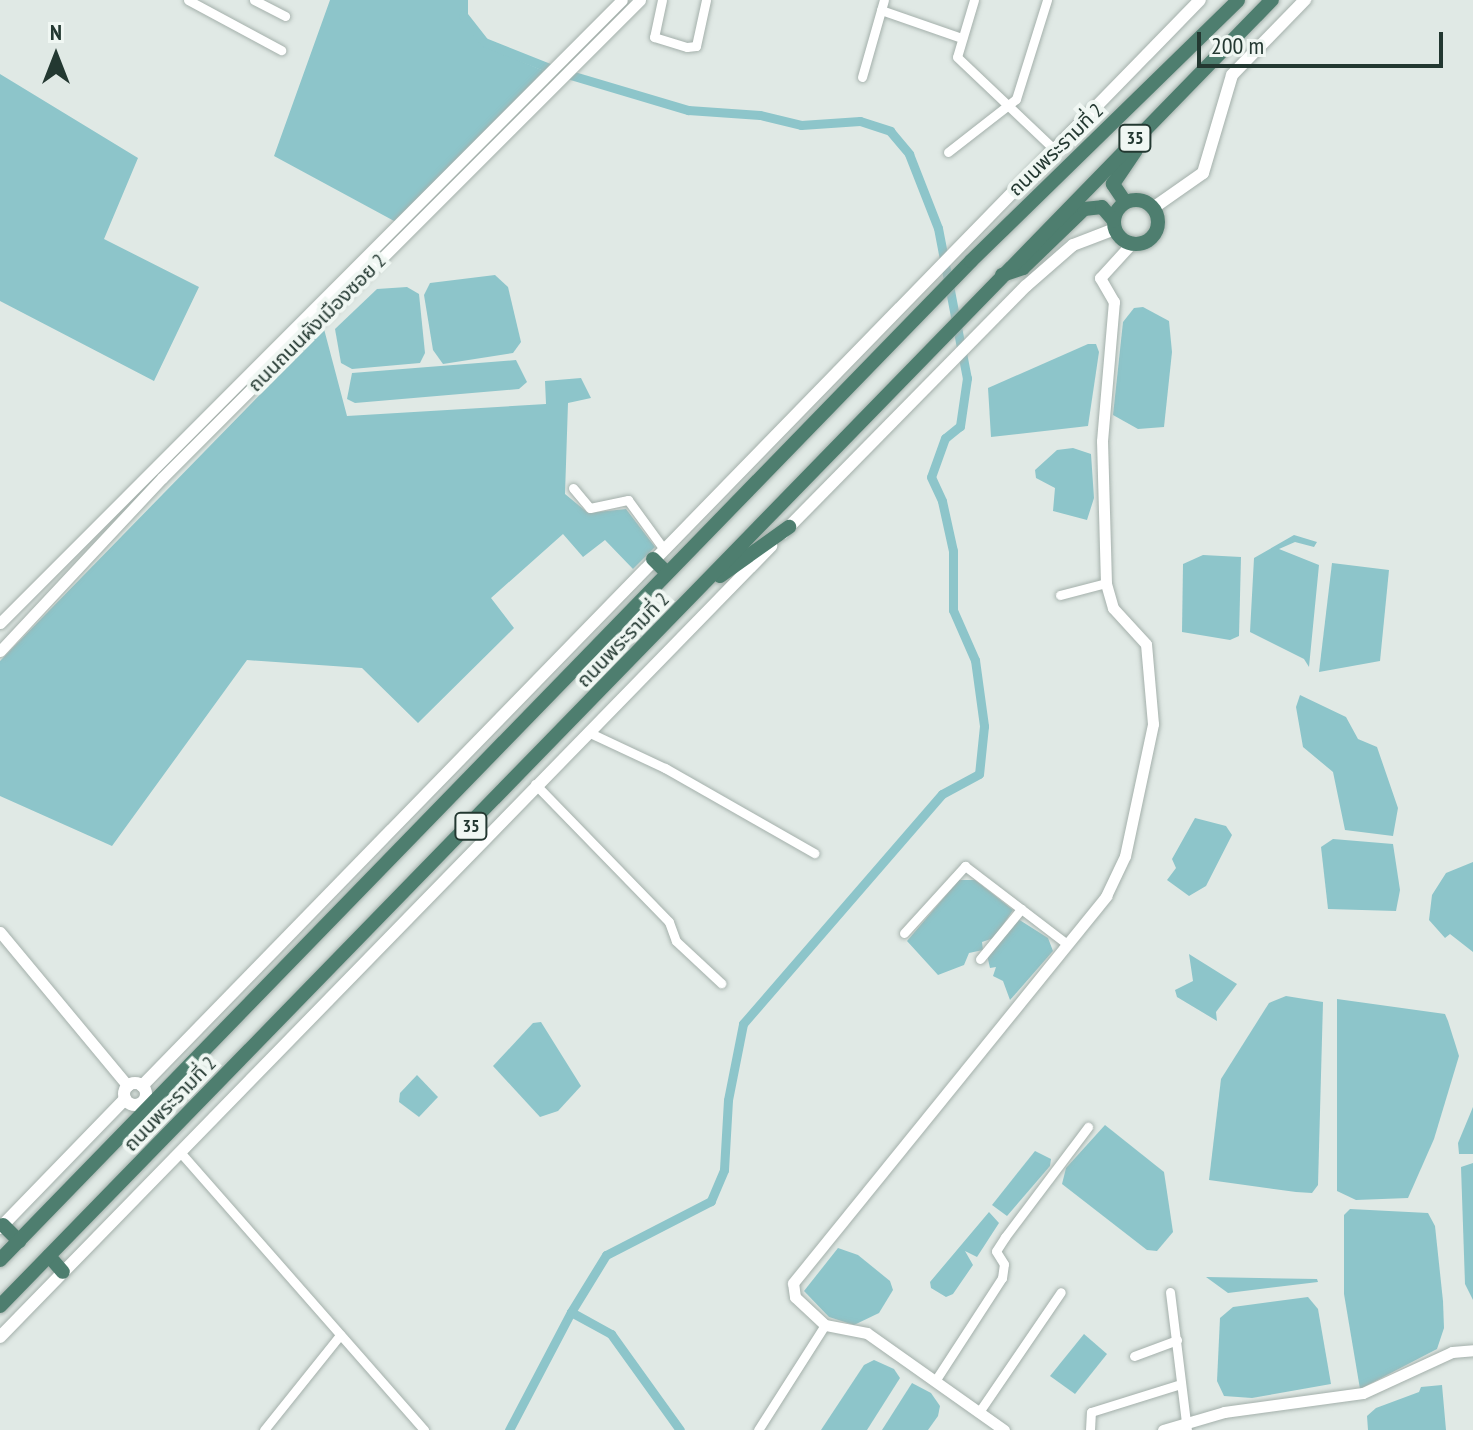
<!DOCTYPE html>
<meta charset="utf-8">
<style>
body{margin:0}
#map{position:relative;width:1473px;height:1430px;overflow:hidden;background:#e0e9e5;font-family:"PT Sans Narrow","Noto Sans Thai",sans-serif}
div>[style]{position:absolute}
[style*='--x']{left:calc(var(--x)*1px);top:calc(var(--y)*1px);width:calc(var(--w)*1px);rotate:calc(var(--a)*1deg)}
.water>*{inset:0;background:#8dc5ca}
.canal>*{height:9px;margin:-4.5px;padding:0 4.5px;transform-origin:4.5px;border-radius:4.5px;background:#8dc5ca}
.roads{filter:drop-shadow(0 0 2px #a4b0ab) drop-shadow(0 0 2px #a4b0ab)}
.minor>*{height:9px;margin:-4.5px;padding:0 4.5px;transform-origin:4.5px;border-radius:4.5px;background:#fff}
.tertiary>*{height:11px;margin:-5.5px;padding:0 5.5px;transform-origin:5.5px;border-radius:5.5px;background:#fff}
.secondary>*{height:12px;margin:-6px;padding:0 6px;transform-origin:6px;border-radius:6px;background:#fff}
.secondary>.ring{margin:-6px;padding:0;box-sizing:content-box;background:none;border:12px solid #fff;border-radius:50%}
.trunk>*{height:14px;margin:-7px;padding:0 7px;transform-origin:7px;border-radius:7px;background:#4e7e6f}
.trunk>.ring{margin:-7px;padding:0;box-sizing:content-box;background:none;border:14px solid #4e7e6f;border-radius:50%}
span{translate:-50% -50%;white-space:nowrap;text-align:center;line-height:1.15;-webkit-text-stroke:8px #f0f7f3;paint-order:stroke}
.shield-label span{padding:2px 6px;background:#f0f7f3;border:2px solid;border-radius:6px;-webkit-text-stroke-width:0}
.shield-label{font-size:18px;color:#233831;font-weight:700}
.street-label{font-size:20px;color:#233831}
.north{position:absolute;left:16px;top:16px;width:80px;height:80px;-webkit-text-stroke:6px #f0f7f3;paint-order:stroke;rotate:0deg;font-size:22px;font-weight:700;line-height:32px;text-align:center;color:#233831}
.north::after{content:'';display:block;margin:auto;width:28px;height:36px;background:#233831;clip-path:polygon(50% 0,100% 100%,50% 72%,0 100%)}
.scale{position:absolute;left:1197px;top:32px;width:246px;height:36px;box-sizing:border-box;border:4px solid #233831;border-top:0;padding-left:10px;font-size:24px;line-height:28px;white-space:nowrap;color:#233831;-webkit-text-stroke:6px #f0f7f3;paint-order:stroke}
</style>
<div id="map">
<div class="water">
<i style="clip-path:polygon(330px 0,459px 0,460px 15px,485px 46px,544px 71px,396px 222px,274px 156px)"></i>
<i style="clip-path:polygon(0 74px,138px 158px,104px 239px,199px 287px,154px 381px,0 301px)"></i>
<i style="clip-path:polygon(495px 275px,508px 287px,521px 342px,513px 353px,443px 364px,433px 350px,424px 295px,430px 283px)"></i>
<i style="clip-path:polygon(407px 287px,419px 294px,425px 353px,420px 363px,352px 369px,341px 363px,335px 329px,377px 289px)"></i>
<i style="clip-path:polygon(1143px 307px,1169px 321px,1172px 352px,1164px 427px,1138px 429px,1113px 415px,1123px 322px,1134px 308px)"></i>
<i style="clip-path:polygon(324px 329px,347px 416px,546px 404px,545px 381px,581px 378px,591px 398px,568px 403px,565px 494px,588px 513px,626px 509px,655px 547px,633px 569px,605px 540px,583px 557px,563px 534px,491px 598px,514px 628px,418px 723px,362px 668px,247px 660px,112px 846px,0 796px,0 661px)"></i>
<i style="clip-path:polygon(1088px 344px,1096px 344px,1099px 352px,1088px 426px,991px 437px,988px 388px)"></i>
<i style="clip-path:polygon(516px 360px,527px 382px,519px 389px,355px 403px,347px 399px,352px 373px)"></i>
<i style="clip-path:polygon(1073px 448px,1091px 454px,1094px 498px,1087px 520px,1053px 511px,1055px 488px,1036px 478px,1035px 470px,1057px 450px)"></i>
<i style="clip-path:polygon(1294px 535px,1317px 542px,1314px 547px,1295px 542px,1279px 549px,1319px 565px,1309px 667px,1304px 659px,1250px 632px,1254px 558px)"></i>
<i style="clip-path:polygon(1203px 555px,1241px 557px,1239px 636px,1230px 640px,1182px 632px,1183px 564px)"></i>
<i style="clip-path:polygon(1332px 563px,1389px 570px,1380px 661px,1319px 672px)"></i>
<i style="clip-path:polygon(1300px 695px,1346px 717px,1358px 739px,1377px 747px,1398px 808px,1393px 836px,1345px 830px,1333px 772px,1303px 747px,1296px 707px)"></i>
<i style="clip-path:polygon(1195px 818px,1226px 826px,1232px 835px,1206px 886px,1189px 896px,1167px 880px,1176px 868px,1172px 859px)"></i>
<i style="clip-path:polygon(1333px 839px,1393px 844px,1400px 890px,1396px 911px,1328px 909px,1321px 847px)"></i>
<i style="clip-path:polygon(1473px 862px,1473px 952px,1450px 934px,1445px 938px,1429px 920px,1432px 895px,1446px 873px)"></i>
<i style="clip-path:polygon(959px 880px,975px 880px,1013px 910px,994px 938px,982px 942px,983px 950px,969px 953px,964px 965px,938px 975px,907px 941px)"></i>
<i style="clip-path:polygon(1018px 919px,1048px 938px,1053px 951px,1010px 1000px,1003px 981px,993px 976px,996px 967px,990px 968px,987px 955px)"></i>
<i style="clip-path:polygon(1189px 954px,1237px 984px,1216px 1012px,1217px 1021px,1177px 997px,1175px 990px,1193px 981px)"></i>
<i style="clip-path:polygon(1286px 996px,1323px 1002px,1318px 1185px,1312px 1193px,1296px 1192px,1209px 1180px,1221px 1079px,1269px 1003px)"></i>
<i style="clip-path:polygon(1337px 999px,1445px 1014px,1448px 1021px,1459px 1056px,1434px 1139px,1408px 1198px,1356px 1200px,1337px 1191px)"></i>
<i style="clip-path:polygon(541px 1022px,581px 1086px,558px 1111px,540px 1117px,493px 1066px,533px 1023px)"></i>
<i style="clip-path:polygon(417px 1075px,438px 1097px,419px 1117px,399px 1102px,400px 1093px)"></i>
<i style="clip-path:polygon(1473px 1107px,1473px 1154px,1459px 1154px,1458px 1143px)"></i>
<i style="clip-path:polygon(1105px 1125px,1164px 1172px,1173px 1232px,1157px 1251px,1147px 1250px,1062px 1184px,1066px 1168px)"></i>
<i style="clip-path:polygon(1035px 1151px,1051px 1159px,1050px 1166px,1007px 1216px,992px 1205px)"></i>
<i style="clip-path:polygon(1473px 1163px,1473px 1300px,1465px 1284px,1461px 1167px)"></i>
<i style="clip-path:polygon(1350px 1209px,1428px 1213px,1435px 1226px,1443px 1301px,1444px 1328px,1437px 1349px,1360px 1389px,1344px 1294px,1344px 1215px)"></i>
<i style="clip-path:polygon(989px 1212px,999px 1223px,977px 1257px,965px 1251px,973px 1265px,953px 1294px,946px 1297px,931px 1288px,930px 1282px)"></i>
<i style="clip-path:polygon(838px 1248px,858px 1255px,890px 1281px,893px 1290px,879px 1313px,854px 1325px,829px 1317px,804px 1291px)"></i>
<i style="clip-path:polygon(1206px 1277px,1317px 1279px,1318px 1282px,1228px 1293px)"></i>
<i style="clip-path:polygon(1308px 1297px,1318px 1309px,1331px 1384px,1252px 1398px,1224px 1396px,1217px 1381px,1220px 1318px,1233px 1307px)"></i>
<i style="clip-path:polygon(1084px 1334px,1107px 1354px,1075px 1394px,1050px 1376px)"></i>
<i style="clip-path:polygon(874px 1360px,894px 1369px,900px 1378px,867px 1430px,821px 1430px,864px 1365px)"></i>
<i style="clip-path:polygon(912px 1383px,931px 1393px,940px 1406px,938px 1416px,928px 1430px,882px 1430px)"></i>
<i style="clip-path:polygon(1442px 1385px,1446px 1430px,1368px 1430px,1367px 1416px,1376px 1408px,1419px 1392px,1421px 1387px)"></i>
</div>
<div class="canal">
<i style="--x:463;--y:0;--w:15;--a:90"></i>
<i style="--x:463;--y:15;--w:34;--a:52"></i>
<i style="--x:484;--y:42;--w:79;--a:21.7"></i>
<i style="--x:557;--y:71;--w:137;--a:16.6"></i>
<i style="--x:688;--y:110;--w:72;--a:4"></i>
<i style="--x:760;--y:115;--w:42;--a:13.7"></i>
<i style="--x:801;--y:125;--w:59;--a:-3.9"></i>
<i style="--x:860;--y:121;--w:32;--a:18"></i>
<i style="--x:890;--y:131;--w:30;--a:50"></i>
<i style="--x:909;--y:154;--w:79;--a:68.6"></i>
<i style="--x:938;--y:228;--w:153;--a:79.1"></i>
<i style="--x:967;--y:378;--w:49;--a:98.3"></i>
<i style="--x:960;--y:426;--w:19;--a:141"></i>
<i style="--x:945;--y:438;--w:41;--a:109.7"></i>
<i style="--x:931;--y:477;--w:26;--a:65"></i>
<i style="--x:942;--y:501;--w:51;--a:77.6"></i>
<i style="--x:953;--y:551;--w:59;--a:90"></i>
<i style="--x:953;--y:610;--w:55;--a:66.3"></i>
<i style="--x:975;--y:660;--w:67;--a:82.2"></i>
<i style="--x:984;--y:726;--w:48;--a:95.9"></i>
<i style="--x:979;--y:774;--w:42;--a:151.6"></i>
<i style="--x:942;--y:794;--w:304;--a:130.9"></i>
<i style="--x:743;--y:1024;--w:77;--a:101.2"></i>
<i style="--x:728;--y:1100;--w:70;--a:93.3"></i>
<i style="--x:724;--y:1170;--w:34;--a:113"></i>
<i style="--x:711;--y:1201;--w:118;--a:152.8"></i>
<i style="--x:606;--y:1255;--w:67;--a:121.6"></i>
<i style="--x:509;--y:1430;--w:133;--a:-62.3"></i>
<i style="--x:571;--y:1312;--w:46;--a:28.8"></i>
<i style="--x:611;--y:1334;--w:118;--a:54.3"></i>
</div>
<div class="roads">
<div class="minor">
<i style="--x:188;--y:0;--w:106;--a:28.3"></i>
<i style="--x:254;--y:0;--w:35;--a:27"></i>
<i style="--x:662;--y:0;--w:38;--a:102"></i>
<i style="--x:654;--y:37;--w:34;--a:17"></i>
<i style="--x:687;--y:47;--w:9;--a:-6"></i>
<i style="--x:696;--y:46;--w:47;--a:-77.7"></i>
<i style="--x:974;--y:0;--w:59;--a:106.6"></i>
<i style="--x:957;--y:57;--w:135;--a:43.5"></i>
<i style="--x:881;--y:10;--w:86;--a:19.1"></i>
<i style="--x:862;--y:77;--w:80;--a:-74.1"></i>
<i style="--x:948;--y:152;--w:86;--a:-37.9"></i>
<i style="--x:1016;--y:99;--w:104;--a:-72.6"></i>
<i style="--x:573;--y:488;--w:26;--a:50"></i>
<i style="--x:590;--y:508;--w:39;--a:-12"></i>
<i style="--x:628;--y:500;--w:59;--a:53.9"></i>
<i style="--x:1060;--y:595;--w:48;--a:-14.6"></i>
<i style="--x:588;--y:732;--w:85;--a:25.1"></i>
<i style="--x:665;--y:768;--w:172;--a:29.7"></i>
<i style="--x:535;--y:784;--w:192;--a:45.8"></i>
<i style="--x:669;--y:922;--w:20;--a:70"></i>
<i style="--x:676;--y:941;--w:62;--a:43"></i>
<i style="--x:904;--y:933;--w:91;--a:-47.7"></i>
<i style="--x:965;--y:866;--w:128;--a:37.4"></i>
<i style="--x:980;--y:959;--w:65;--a:-50.6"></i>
<i style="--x:180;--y:1152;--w:370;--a:48.7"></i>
<i style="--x:1170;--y:1292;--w:139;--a:83"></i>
<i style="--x:1134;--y:1356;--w:46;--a:-20.4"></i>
<i style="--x:935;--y:1381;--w:123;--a:-57"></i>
<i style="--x:1002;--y:1278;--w:14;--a:-82"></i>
<i style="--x:1004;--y:1264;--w:15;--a:-122"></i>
<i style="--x:996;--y:1251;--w:17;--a:-57"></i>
<i style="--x:1005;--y:1237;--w:138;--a:-53"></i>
<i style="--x:979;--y:1412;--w:145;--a:-55.7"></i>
<i style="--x:264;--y:1430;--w:122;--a:-51.3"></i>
<i style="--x:758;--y:1430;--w:125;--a:-57.5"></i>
<i style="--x:1090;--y:1430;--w:18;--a:-87"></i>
<i style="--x:1091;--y:1412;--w:94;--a:-17.3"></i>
</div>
<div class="tertiary">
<i style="--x:0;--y:623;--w:880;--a:-45.05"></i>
<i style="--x:0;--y:651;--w:237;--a:-46.9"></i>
<i style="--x:162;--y:478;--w:676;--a:-45"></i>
<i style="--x:0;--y:932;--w:200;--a:50.3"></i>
<i style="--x:1004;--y:1430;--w:168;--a:-144.7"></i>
<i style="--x:867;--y:1333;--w:43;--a:-169.2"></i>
<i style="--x:825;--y:1325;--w:41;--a:-137"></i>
<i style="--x:795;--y:1297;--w:14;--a:-98"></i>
<i style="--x:793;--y:1283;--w:498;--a:-51"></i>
<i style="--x:1106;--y:896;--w:44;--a:-64.6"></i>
<i style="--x:1125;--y:856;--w:135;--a:-78"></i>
<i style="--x:1153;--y:724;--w:80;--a:-95"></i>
<i style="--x:1146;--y:644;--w:49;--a:-132.5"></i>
<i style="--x:1113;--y:608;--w:26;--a:-106"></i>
<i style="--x:1106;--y:583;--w:142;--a:-91.6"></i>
<i style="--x:1102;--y:441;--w:140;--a:-85.1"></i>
<i style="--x:1114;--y:302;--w:28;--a:-120"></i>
<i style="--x:1100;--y:278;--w:47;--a:-47.6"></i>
<i style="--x:1163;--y:1430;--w:64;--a:-16.4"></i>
<i style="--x:1224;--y:1412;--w:140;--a:-7.8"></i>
<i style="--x:1363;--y:1393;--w:98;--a:-24.7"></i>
<i style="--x:1452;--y:1352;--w:21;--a:-5"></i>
</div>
<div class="secondary">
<i style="--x:1153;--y:208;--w:61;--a:-35"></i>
<i style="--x:1203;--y:173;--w:102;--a:-73.5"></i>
<i style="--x:1232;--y:75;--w:105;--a:-45.8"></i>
<i style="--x:783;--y:533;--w:346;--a:-45.5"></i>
<i style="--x:1026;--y:286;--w:62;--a:-41.1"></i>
<i style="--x:1073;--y:245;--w:45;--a:-20.9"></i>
<i class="ring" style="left:124px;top:1083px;width:10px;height:10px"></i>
<i style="--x:142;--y:1086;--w:1516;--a:-45.75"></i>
<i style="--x:0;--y:1228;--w:180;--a:-45.9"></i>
<i style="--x:0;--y:1337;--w:1105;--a:-45.73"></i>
</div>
<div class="trunk">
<i class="ring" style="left:1114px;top:200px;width:30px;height:30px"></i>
<i style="--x:1125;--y:202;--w:22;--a:-124"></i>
<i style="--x:1113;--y:184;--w:41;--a:-55.9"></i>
<i style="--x:1002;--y:275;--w:22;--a:-18"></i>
<i style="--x:1023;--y:268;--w:85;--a:-44"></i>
<i style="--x:1084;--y:209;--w:18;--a:-6"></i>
<i style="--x:1102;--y:207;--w:18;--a:49"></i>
<i style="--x:653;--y:559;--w:20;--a:45"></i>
<i style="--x:720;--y:576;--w:85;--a:-35.4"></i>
<i style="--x:3;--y:1225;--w:23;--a:45"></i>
<i style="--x:49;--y:1256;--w:21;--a:49"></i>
<i style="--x:0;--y:1260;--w:1393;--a:-45.81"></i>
<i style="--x:971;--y:261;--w:373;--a:-44.3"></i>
<i style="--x:0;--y:1306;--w:1823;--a:-45.76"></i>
</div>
</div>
<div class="shield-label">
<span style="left:1135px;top:138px">35</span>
<span style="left:471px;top:826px">35</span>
</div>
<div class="street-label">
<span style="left:1056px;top:150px;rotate:-44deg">ถนนพระรามที่ 2</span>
<span style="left:317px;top:323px;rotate:-45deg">ถนนถนนผังเมืองซอย 2</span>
<span style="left:623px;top:640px;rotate:-46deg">ถนนพระรามที่ 2</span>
<span style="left:170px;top:1104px;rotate:-46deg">ถนนพระรามที่ 2</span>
</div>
<div class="north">N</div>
<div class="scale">200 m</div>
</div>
